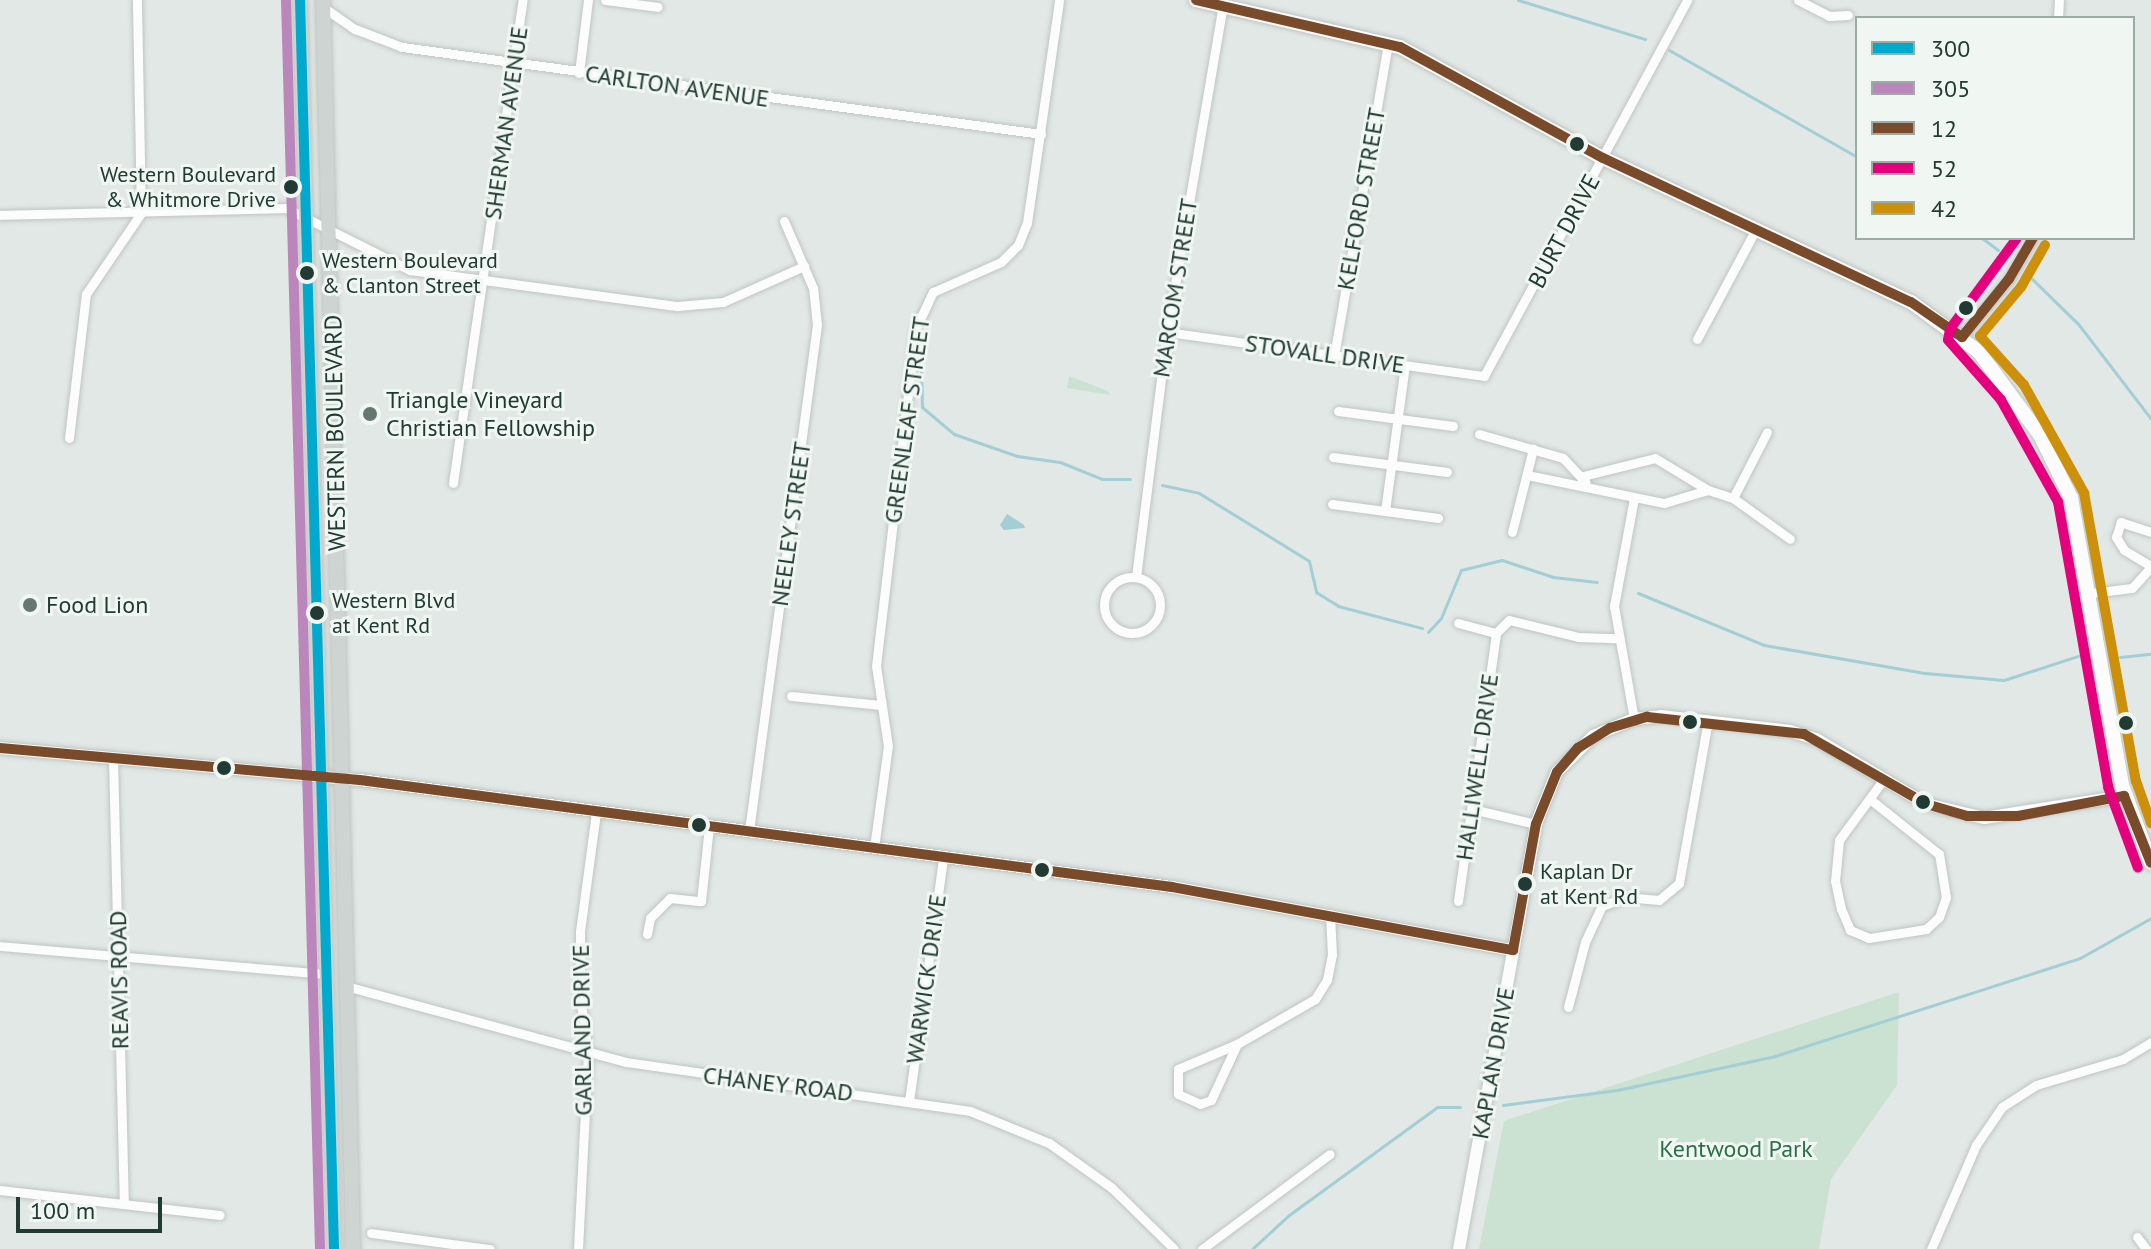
<!DOCTYPE html>
<style>
body{margin:0}
#map{position:relative;width:2151px;height:1249px;overflow:hidden;background:#e2e8e5;font-family:"PT Sans",sans-serif}
div>[style]{position:absolute}
[style*='--x']{left:calc(var(--x)*1px);top:calc(var(--y)*1px);width:calc(var(--w)*1px);rotate:calc(var(--a)*1deg)}
.green>*{inset:0;background:#cbe1d2}
.water>*{inset:0;background:#a3ced6}
.stream>*{height:3px;margin:-1.5px;padding:0 1.5px;transform-origin:1.5px;border-radius:1.5px;background:#a3ced6}
.roads{filter:drop-shadow(0 0 2px #bfc5c2) drop-shadow(0 0 2px #bfc5c2)}
.minor>*{height:9px;margin:-4.5px;padding:0 4.5px;transform-origin:4.5px;border-radius:4.5px;background:#fbfcfb}
.minor>.ring{margin:-4.5px;padding:0;box-sizing:content-box;background:none;border:9px solid #fbfcfb;border-radius:50%}
.tertiary>*{height:12px;margin:-6px;padding:0 6px;transform-origin:6px;border-radius:6px;background:#fbfcfb}
.secondary>*{height:14px;margin:-7px;padding:0 7px;transform-origin:7px;border-radius:7px;background:#fbfcfb}
.primary>*{height:14px;margin:-7px;padding:0 7px;transform-origin:7px;border-radius:7px;background:#cdd4d2}
.bus-1>*{height:10px;margin:-5px;padding:0 5px;transform-origin:5px;border-radius:5px;background:#00a9ce}
.bus-2>*{height:10px;margin:-5px;padding:0 5px;transform-origin:5px;border-radius:5px;background:#bb86bc}
.bus-3>*{height:10px;margin:-5px;padding:0 5px;transform-origin:5px;border-radius:5px;background:#7a4b2a}
.bus-4>*{height:10px;margin:-5px;padding:0 5px;transform-origin:5px;border-radius:5px;background:#e5007d}
.bus-5>*{height:10px;margin:-5px;padding:0 5px;transform-origin:5px;border-radius:5px;background:#cc900a}
.dots>*{width:22px;height:22px;translate:-50% -50%;box-sizing:border-box;border:4px solid #f0f7f3;border-radius:50%}
span{translate:-50% -50%;white-space:nowrap;text-align:center;line-height:1.15;-webkit-text-stroke:6px #f0f7f3;paint-order:stroke}
.bus-label{font-size:22px;color:#213a33}
.right{translate:-100% -50%;text-align:right}
.left{translate:0 -50%;text-align:left}
.street-label{font-size:24px;color:#213a33}
.poi-label{font-size:24px;color:#213a33}
.park-label{font-size:24px;color:#2c7047}
.legend{position:absolute;left:1855px;top:16px;width:280px;height:224px;box-sizing:border-box;background:#f0f7f3;border:2px solid #9daba6;margin:0;padding:10px 14px;list-style:none;font-size:24px;color:#213a33}
.legend li{display:flex;align-items:center;gap:16px;height:40px}
.legend b{width:40px;border:2px solid #9daba6}
.scale{position:absolute;left:16px;top:1197px;width:146px;height:36px;box-sizing:border-box;border:4px solid #213a33;border-top:0;padding-left:10px;font-size:24px;line-height:28px;white-space:nowrap;color:#213a33;-webkit-text-stroke:6px #f0f7f3;paint-order:stroke}
</style>
<div id="map">
<div class="green">
<i style="clip-path:polygon(1069px 376px,1108px 391px,1110px 395px,1067px 388px)"></i>
<i style="clip-path:polygon(1899px 992px,1897px 1085px,1831px 1179px,1819px 1249px,1479px 1249px,1504px 1121px)"></i>
</div>
<div class="water">
<i style="clip-path:polygon(1007px 514px,1024px 525px,1025px 528px,1004px 530px,1000px 525px)"></i>
</div>
<div class="stream">
<i style="--x:1518;--y:0;--w:133;--a:17.1"></i>
<i style="--x:1669;--y:50;--w:216;--a:29.6"></i>
<i style="--x:1982;--y:238;--w:20;--a:37"></i>
<i style="--x:2028;--y:275;--w:71;--a:44.4"></i>
<i style="--x:2079;--y:325;--w:118;--a:52.5"></i>
<i style="--x:921;--y:363;--w:44;--a:88.7"></i>
<i style="--x:922;--y:407;--w:42;--a:40.2"></i>
<i style="--x:954;--y:434;--w:67;--a:19.2"></i>
<i style="--x:1017;--y:456;--w:43;--a:7.9"></i>
<i style="--x:1060;--y:462;--w:45;--a:22"></i>
<i style="--x:1102;--y:479;--w:28;--a:0"></i>
<i style="--x:1162;--y:485;--w:38;--a:12"></i>
<i style="--x:1199;--y:493;--w:129;--a:31.7"></i>
<i style="--x:1309;--y:561;--w:32;--a:77"></i>
<i style="--x:1316;--y:592;--w:26;--a:32"></i>
<i style="--x:1338;--y:606;--w:87;--a:14.7"></i>
<i style="--x:1638;--y:593;--w:136;--a:22.4"></i>
<i style="--x:1764;--y:645;--w:163;--a:9.9"></i>
<i style="--x:1925;--y:673;--w:79;--a:5.1"></i>
<i style="--x:2004;--y:680;--w:78;--a:-18"></i>
<i style="--x:1428;--y:632;--w:19;--a:-47"></i>
<i style="--x:1441;--y:618;--w:52;--a:-67.4"></i>
<i style="--x:1461;--y:570;--w:42;--a:-13.7"></i>
<i style="--x:1502;--y:560;--w:54;--a:18.4"></i>
<i style="--x:1553;--y:577;--w:44;--a:6.5"></i>
<i style="--x:2120;--y:657;--w:31;--a:-6"></i>
<i style="--x:1503;--y:1105;--w:115;--a:-7.5"></i>
<i style="--x:1617;--y:1090;--w:162;--a:-12.1"></i>
<i style="--x:1775;--y:1056;--w:320;--a:-17.8"></i>
<i style="--x:2080;--y:958;--w:81;--a:-29.4"></i>
<i style="--x:1252;--y:1249;--w:50;--a:-42.6"></i>
<i style="--x:1289;--y:1215;--w:183;--a:-36.1"></i>
<i style="--x:1437;--y:1107;--w:23;--a:0"></i>
</div>
<div class="roads">
<div class="minor">
<i style="--x:605;--y:0;--w:53;--a:7.5"></i>
<i style="--x:1798;--y:0;--w:35;--a:27"></i>
<i style="--x:1829;--y:16;--w:19;--a:-3"></i>
<i style="--x:323;--y:7;--w:39;--a:35"></i>
<i style="--x:355;--y:29;--w:50;--a:21"></i>
<i style="--x:402;--y:47;--w:645;--a:7.75"></i>
<i style="--x:2058;--y:18;--w:18;--a:-87"></i>
<i style="--x:579;--y:73;--w:74;--a:-83"></i>
<i style="--x:0;--y:215;--w:286;--a:-1.4"></i>
<i style="--x:286;--y:208;--w:139;--a:26.6"></i>
<i style="--x:410;--y:270;--w:270;--a:7.7"></i>
<i style="--x:678;--y:306;--w:45;--a:-5.1"></i>
<i style="--x:723;--y:302;--w:89;--a:-24"></i>
<i style="--x:1167;--y:332;--w:320;--a:7.9"></i>
<i style="--x:1484;--y:376;--w:427;--a:-61.6"></i>
<i style="--x:1962;--y:337;--w:75;--a:-51"></i>
<i style="--x:2009;--y:279;--w:48;--a:-59.7"></i>
<i style="--x:1697;--y:339;--w:123;--a:-61.8"></i>
<i style="--x:1334;--y:356;--w:319;--a:-80.2"></i>
<i style="--x:1338;--y:411;--w:116;--a:7.4"></i>
<i style="--x:1479;--y:434;--w:87;--a:15.9"></i>
<i style="--x:1563;--y:458;--w:33;--a:47"></i>
<i style="--x:69;--y:438;--w:145;--a:-83.3"></i>
<i style="--x:86;--y:294;--w:98;--a:-55.8"></i>
<i style="--x:141;--y:213;--w:213;--a:-91.1"></i>
<i style="--x:1333;--y:457;--w:115;--a:7.5"></i>
<i style="--x:1527;--y:475;--w:140;--a:11.6"></i>
<i style="--x:1664;--y:503;--w:46;--a:-16.5"></i>
<i style="--x:1583;--y:476;--w:74;--a:-14"></i>
<i style="--x:1655;--y:458;--w:62;--a:31.1"></i>
<i style="--x:1708;--y:490;--w:26;--a:18"></i>
<i style="--x:1733;--y:498;--w:70;--a:35.7"></i>
<i style="--x:453;--y:483;--w:488;--a:-81.8"></i>
<i style="--x:1634;--y:498;--w:110;--a:100.5"></i>
<i style="--x:1614;--y:606;--w:115;--a:80"></i>
<i style="--x:1733;--y:498;--w:74;--a:-62.7"></i>
<i style="--x:1332;--y:504;--w:107;--a:7.5"></i>
<i style="--x:1385;--y:511;--w:147;--a:-82.2"></i>
<i style="--x:1512;--y:532;--w:86;--a:-75.8"></i>
<i style="--x:2151;--y:532;--w:32;--a:-162"></i>
<i style="--x:2121;--y:522;--w:16;--a:108"></i>
<i style="--x:2116;--y:537;--w:15;--a:58"></i>
<i style="--x:2124;--y:550;--w:31;--a:31"></i>
<i class="ring" style="left:1104px;top:577px;width:47px;height:47px"></i>
<i style="--x:1136;--y:577;--w:247;--a:-82.8"></i>
<i style="--x:1167;--y:332;--w:334;--a:-80.3"></i>
<i style="--x:2091;--y:593;--w:41;--a:-7"></i>
<i style="--x:2132;--y:588;--w:28;--a:-48"></i>
<i style="--x:1458;--y:623;--w:39;--a:15"></i>
<i style="--x:1496;--y:633;--w:18;--a:-45"></i>
<i style="--x:1509;--y:620;--w:71;--a:13.8"></i>
<i style="--x:1578;--y:637;--w:38;--a:2"></i>
<i style="--x:791;--y:696;--w:88;--a:5.8"></i>
<i style="--x:113;--y:758;--w:445;--a:88.6"></i>
<i style="--x:1871;--y:800;--w:87;--a:38.5"></i>
<i style="--x:1939;--y:854;--w:44;--a:80.8"></i>
<i style="--x:1946;--y:897;--w:21;--a:109"></i>
<i style="--x:1939;--y:917;--w:18;--a:137"></i>
<i style="--x:1926;--y:929;--w:58;--a:171"></i>
<i style="--x:1869;--y:938;--w:21;--a:-157"></i>
<i style="--x:1850;--y:930;--w:23;--a:-113"></i>
<i style="--x:1841;--y:909;--w:29;--a:-102"></i>
<i style="--x:1835;--y:881;--w:41;--a:-84.4"></i>
<i style="--x:1839;--y:840;--w:74;--a:-53.7"></i>
<i style="--x:1472;--y:809;--w:66;--a:13.2"></i>
<i style="--x:749;--y:831;--w:511;--a:-82.35"></i>
<i style="--x:817;--y:325;--w:37;--a:-96"></i>
<i style="--x:813;--y:288;--w:73;--a:-113.4"></i>
<i style="--x:874;--y:848;--w:103;--a:-82.2"></i>
<i style="--x:888;--y:746;--w:81;--a:-98.5"></i>
<i style="--x:876;--y:666;--w:340;--a:-83.3"></i>
<i style="--x:916;--y:328;--w:40;--a:-65"></i>
<i style="--x:933;--y:292;--w:74;--a:-23.8"></i>
<i style="--x:1001;--y:262;--w:24;--a:-45"></i>
<i style="--x:1018;--y:245;--w:24;--a:-68"></i>
<i style="--x:1027;--y:223;--w:225;--a:-81.8"></i>
<i style="--x:1458;--y:901;--w:271;--a:-81.9"></i>
<i style="--x:647;--y:934;--w:16;--a:-79"></i>
<i style="--x:650;--y:918;--w:28;--a:-45"></i>
<i style="--x:670;--y:898;--w:31;--a:6"></i>
<i style="--x:701;--y:901;--w:75;--a:-83.9"></i>
<i style="--x:0;--y:946;--w:328;--a:4.9"></i>
<i style="--x:346;--y:986;--w:290;--a:15.2"></i>
<i style="--x:626;--y:1062;--w:347;--a:8.1"></i>
<i style="--x:970;--y:1111;--w:85;--a:22.1"></i>
<i style="--x:1049;--y:1143;--w:77;--a:35.5"></i>
<i style="--x:1112;--y:1188;--w:87;--a:44.5"></i>
<i style="--x:1568;--y:1007;--w:67;--a:-75.3"></i>
<i style="--x:1585;--y:942;--w:40;--a:-65"></i>
<i style="--x:1602;--y:906;--w:25;--a:-21"></i>
<i style="--x:1625;--y:897;--w:34;--a:5"></i>
<i style="--x:1659;--y:900;--w:26;--a:-40"></i>
<i style="--x:1679;--y:883;--w:166;--a:-79.9"></i>
<i style="--x:1237;--y:1044;--w:64;--a:157"></i>
<i style="--x:1178;--y:1069;--w:25;--a:90"></i>
<i style="--x:1178;--y:1094;--w:24;--a:24"></i>
<i style="--x:1200;--y:1104;--w:12;--a:-20"></i>
<i style="--x:1211;--y:1100;--w:62;--a:-65.1"></i>
<i style="--x:1237;--y:1044;--w:90;--a:-30"></i>
<i style="--x:1315;--y:999;--w:22;--a:-58"></i>
<i style="--x:1327;--y:980;--w:25;--a:-79"></i>
<i style="--x:1332;--y:955;--w:41;--a:-92.8"></i>
<i style="--x:909;--y:1101;--w:245;--a:-82"></i>
<i style="--x:0;--y:1190;--w:221;--a:6.5"></i>
<i style="--x:371;--y:1233;--w:120;--a:7.7"></i>
<i style="--x:2137;--y:1237;--w:15;--a:53"></i>
<i style="--x:578;--y:1249;--w:196;--a:-87.1"></i>
<i style="--x:588;--y:1053;--w:57;--a:-98.1"></i>
<i style="--x:580;--y:997;--w:66;--a:-90"></i>
<i style="--x:580;--y:931;--w:120;--a:-82.3"></i>
<i style="--x:1202;--y:1249;--w:159;--a:-36.6"></i>
<i style="--x:1931;--y:1249;--w:113;--a:-66.6"></i>
<i style="--x:1976;--y:1145;--w:46;--a:-55.6"></i>
<i style="--x:2002;--y:1107;--w:40;--a:-32.9"></i>
<i style="--x:2036;--y:1085;--w:91;--a:-16.6"></i>
<i style="--x:2123;--y:1059;--w:33;--a:-31"></i>
</div>
<div class="tertiary">
<i style="--x:0;--y:748;--w:361;--a:5.1"></i>
<i style="--x:360;--y:780;--w:819;--a:7.51"></i>
<i style="--x:1172;--y:887;--w:347;--a:10.5"></i>
<i style="--x:1459;--y:1249;--w:432;--a:-79.7"></i>
<i style="--x:1536;--y:824;--w:56;--a:-68"></i>
<i style="--x:1557;--y:772;--w:51;--a:-45"></i>
<i style="--x:1593;--y:736;--w:44;--a:-22.5"></i>
<i style="--x:1634;--y:719;--w:27;--a:-6"></i>
<i style="--x:1661;--y:716;--w:130;--a:6.6"></i>
<i style="--x:1790;--y:731;--w:27;--a:17"></i>
<i style="--x:1816;--y:739;--w:128;--a:30.6"></i>
<i style="--x:1926;--y:804;--w:60;--a:13.6"></i>
<i style="--x:1984;--y:818;--w:142;--a:-8.9"></i>
</div>
<div class="secondary">
<i style="--x:1196;--y:0;--w:209;--a:13"></i>
<i style="--x:1400;--y:47;--w:231;--a:28.7"></i>
<i style="--x:1603;--y:158;--w:340;--a:25.1"></i>
<i style="--x:1911;--y:302;--w:84;--a:36.3"></i>
<i style="--x:1979;--y:352;--w:103;--a:53.7"></i>
<i style="--x:2040;--y:435;--w:70;--a:63.8"></i>
<i style="--x:2071;--y:498;--w:291;--a:79.9"></i>
<i style="--x:2122;--y:785;--w:83;--a:69.6"></i>
</div>
<div class="primary">
<i style="--x:300;--y:0;--w:1249;--a:88.44"></i>
<i style="--x:323;--y:0;--w:1249;--a:88.62"></i>
</div>
</div>
<div class="bus-1">
<i style="--x:300;--y:0;--w:1249;--a:88.44"></i>
</div>
<div class="bus-2">
<i style="--x:286;--y:0;--w:1249;--a:88.44"></i>
</div>
<div class="bus-3">
<i style="--x:1196;--y:0;--w:209;--a:13"></i>
<i style="--x:1400;--y:47;--w:231;--a:28.7"></i>
<i style="--x:1603;--y:158;--w:340;--a:25.1"></i>
<i style="--x:1911;--y:302;--w:62;--a:34.5"></i>
<i style="--x:1962;--y:337;--w:75;--a:-51"></i>
<i style="--x:2009;--y:279;--w:48;--a:-59.7"></i>
<i style="--x:0;--y:748;--w:361;--a:5.1"></i>
<i style="--x:360;--y:780;--w:819;--a:7.51"></i>
<i style="--x:1172;--y:887;--w:347;--a:10.5"></i>
<i style="--x:1513;--y:950;--w:128;--a:-79.7"></i>
<i style="--x:1536;--y:824;--w:56;--a:-68"></i>
<i style="--x:1557;--y:772;--w:32;--a:-49"></i>
<i style="--x:1578;--y:748;--w:38;--a:-32"></i>
<i style="--x:1610;--y:728;--w:39;--a:-17"></i>
<i style="--x:1647;--y:717;--w:158;--a:6.2"></i>
<i style="--x:1804;--y:734;--w:141;--a:29.8"></i>
<i style="--x:1926;--y:804;--w:43;--a:16.3"></i>
<i style="--x:1967;--y:816;--w:51;--a:0"></i>
<i style="--x:2018;--y:816;--w:108;--a:-10.7"></i>
<i style="--x:2124;--y:796;--w:72;--a:68.1"></i>
</div>
<div class="bus-4">
<i style="--x:2017;--y:238;--w:113;--a:126.4"></i>
<i style="--x:1950;--y:329;--w:11;--a:100"></i>
<i style="--x:1948;--y:340;--w:80;--a:48.5"></i>
<i style="--x:2001;--y:400;--w:117;--a:60.8"></i>
<i style="--x:2058;--y:502;--w:289;--a:80"></i>
<i style="--x:2108;--y:787;--w:86;--a:69.7"></i>
</div>
<div class="bus-5">
<i style="--x:2045;--y:245;--w:48;--a:119.7"></i>
<i style="--x:2021;--y:287;--w:64;--a:129.9"></i>
<i style="--x:1980;--y:336;--w:66;--a:48.1"></i>
<i style="--x:2024;--y:385;--w:124;--a:60.9"></i>
<i style="--x:2084;--y:493;--w:293;--a:79.8"></i>
<i style="--x:2136;--y:781;--w:45;--a:70.3"></i>
</div>
<div class="dots">
<i style="left:1577px;top:144px;background:#213a33"></i>
<i style="left:291px;top:187px;background:#213a33"></i>
<i style="left:307px;top:273px;background:#213a33"></i>
<i style="left:1966px;top:308px;background:#213a33"></i>
<i style="left:370px;top:414px;background:#657771"></i>
<i style="left:30px;top:605px;background:#657771"></i>
<i style="left:317px;top:613px;background:#213a33"></i>
<i style="left:1690px;top:722px;background:#213a33"></i>
<i style="left:2126px;top:723px;background:#213a33"></i>
<i style="left:224px;top:768px;background:#213a33"></i>
<i style="left:1923px;top:802px;background:#213a33"></i>
<i style="left:699px;top:825px;background:#213a33"></i>
<i style="left:1042px;top:870px;background:#213a33"></i>
<i style="left:1525px;top:884px;background:#213a33"></i>
</div>
<div class="bus-label">
<span class="right" style="left:276px;top:187px">Western Boulevard<br>&amp; Whitmore Drive</span>
<span class="left" style="left:322px;top:273px">Western Boulevard<br>&amp; Clanton Street</span>
<span class="left" style="left:332px;top:613px">Western Blvd<br>at Kent Rd</span>
<span class="left" style="left:1540px;top:884px">Kaplan Dr<br>at Kent Rd</span>
</div>
<div class="street-label">
<span style="left:677px;top:86px;rotate:8deg">CARLTON AVENUE</span>
<span style="left:506px;top:123px;rotate:-82deg">SHERMAN AVENUE</span>
<span style="left:1361px;top:199px;rotate:-80deg">KELFORD STREET</span>
<span style="left:1564px;top:231px;rotate:-62deg">BURT DRIVE</span>
<span style="left:1175px;top:288px;rotate:-81deg">MARCOM STREET</span>
<span style="left:1325px;top:354px;rotate:8deg">STOVALL DRIVE</span>
<span style="left:907px;top:420px;rotate:-82deg">GREENLEAF STREET</span>
<span style="left:335px;top:433px;rotate:-91deg">WESTERN BOULEVARD</span>
<span style="left:791px;top:524px;rotate:-82deg">NEELEY STREET</span>
<span style="left:1477px;top:767px;rotate:-82deg">HALLIWELL DRIVE</span>
<span style="left:926px;top:979px;rotate:-82deg">WARWICK DRIVE</span>
<span style="left:119px;top:980px;rotate:-91deg">REAVIS ROAD</span>
<span style="left:582px;top:1030px;rotate:-91deg">GARLAND DRIVE</span>
<span style="left:1493px;top:1063px;rotate:-80deg">KAPLAN DRIVE</span>
<span style="left:778px;top:1084px;rotate:7deg">CHANEY ROAD</span>
</div>
<div class="poi-label">
<span class="left" style="left:386px;top:414px">Triangle Vineyard<br>Christian Fellowship</span>
<span class="left" style="left:46px;top:605px">Food Lion</span>
</div>
<div class="park-label">
<span style="left:1736px;top:1149px">Kentwood Park</span>
</div>
<ul class="legend">
<li><b style="height:10px;background:#00a9ce"></b>300</li>
<li><b style="height:10px;background:#bb86bc"></b>305</li>
<li><b style="height:10px;background:#7a4b2a"></b>12</li>
<li><b style="height:10px;background:#e5007d"></b>52</li>
<li><b style="height:10px;background:#cc900a"></b>42</li>
</ul>
<div class="scale">100 m</div>
</div>
